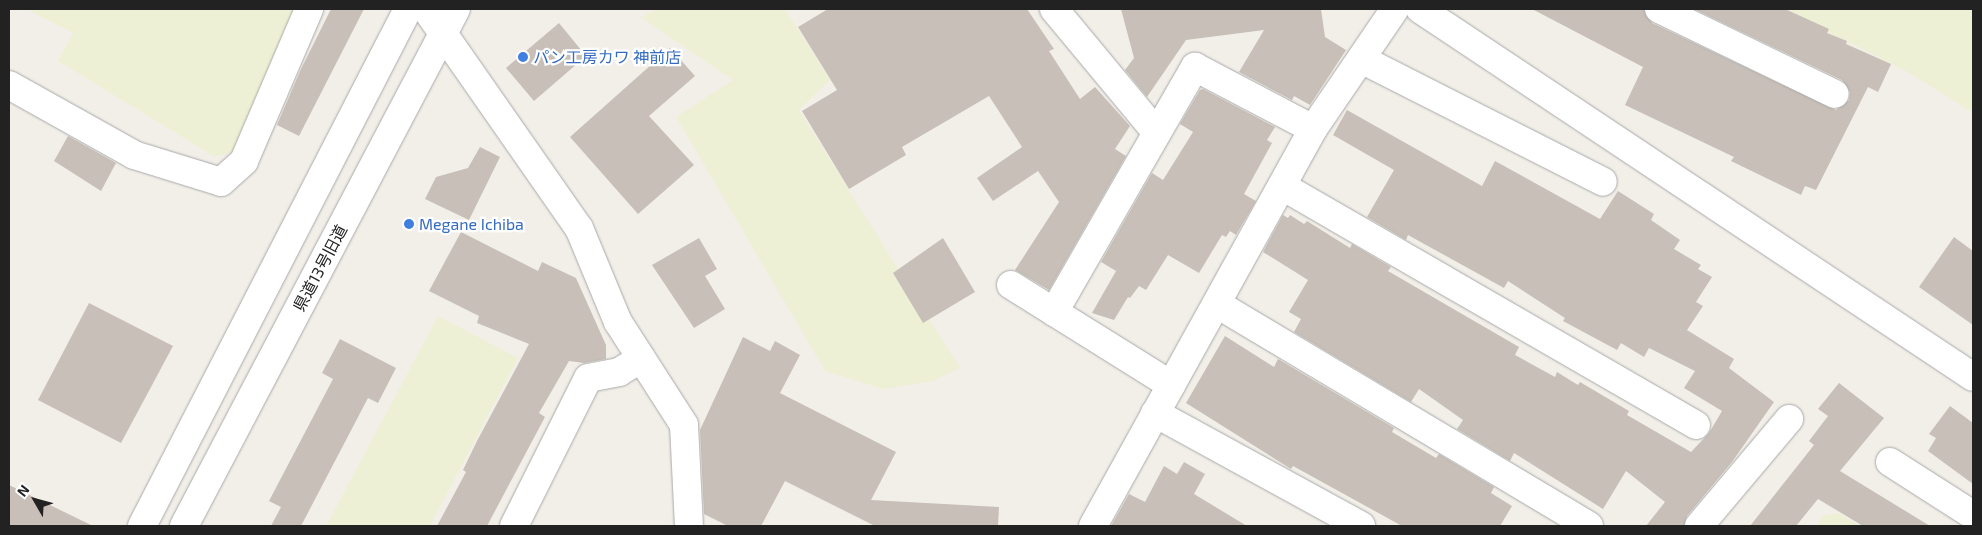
<!DOCTYPE html>
<meta charset="utf-8">
<style>
body{margin:0}
#map{position:relative;width:1982px;height:535px;overflow:hidden;background:#f2efe9;font-family:"Exo 2","Noto Sans JP",sans-serif}
div>[style]{position:absolute}
[style*='--x']{left:calc(var(--x)*1px);top:calc(var(--y)*1px);width:calc(var(--w)*1px);rotate:calc(var(--a)*1deg)}
.farmland>*{inset:0;background:#eef0d5}
.building>*{inset:0;background:#c7bfb8}
.roads{filter:drop-shadow(0 0 1px #a9a9a9) drop-shadow(0 0 1px #a9a9a9)}
.minor>*{height:28px;margin:-14px;padding:0 14px;transform-origin:14px;border-radius:14px;background:#fff}
.dots>*{width:14px;height:14px;translate:-50% -50%;box-sizing:border-box;border:2px solid #fff;border-radius:50%}
span{translate:-50% -50%;white-space:nowrap;text-align:center;line-height:1.15;-webkit-text-stroke:4.5px #fff;paint-order:stroke}
.shop-label{font-size:16px;color:#366cbe}
.left{translate:0 -50%;text-align:left}
.street-label{font-size:16px;color:#222}
.frame{position:absolute;inset:0;border:10px solid #222;pointer-events:none}
.north{position:absolute;left:10px;top:475px;width:50px;height:50px;-webkit-text-stroke:4px #fff;paint-order:stroke;rotate:308deg;font-size:14px;font-weight:700;line-height:20px;text-align:center;color:#222}
.north::after{content:'';display:block;margin:auto;width:18px;height:22px;background:#222;clip-path:polygon(50% 0,100% 100%,50% 72%,0 100%)}
</style>
<div id="map">
<div class="farmland">
<i style="clip-path:polygon(26px 9px,294px 9px,238px 150px,215px 157px,58px 61px,73px 33px)"></i>
<i style="clip-path:polygon(658px 9px,785px 9px,830px 80px,799px 110px,960px 368px,933px 381px,883px 389px,825px 371px,676px 117px,733px 80px,640px 17px)"></i>
<i style="clip-path:polygon(1788px 9px,1973px 9px,1973px 113px,1906px 71px,1791px 14px)"></i>
<i style="clip-path:polygon(438px 316px,518px 358px,430px 526px,326px 526px)"></i>
<i style="clip-path:polygon(1838px 513px,1860px 526px,1817px 526px,1823px 516px)"></i>
</div>
<div class="building">
<i style="clip-path:polygon(331px 9px,364px 9px,299px 136px,277px 125px,301px 69px)"></i>
<i style="clip-path:polygon(828px 9px,1027px 9px,1054px 49px,1049px 51px,1080px 99px,1095px 87px,1130px 126px,1115px 149px,1126px 156px,1049px 290px,1015px 270px,1059px 202px,1038px 171px,993px 201px,977px 178px,1022px 147px,989px 96px,902px 147px,906px 155px,849px 189px,802px 111px,837px 90px,798px 27px)"></i>
<i style="clip-path:polygon(1121px 9px,1321px 9px,1325px 37px,1346px 50px,1310px 105px,1294px 96px,1292px 100px,1239px 72px,1264px 30px,1186px 40px,1147px 97px,1125px 70px,1134px 58px)"></i>
<i style="clip-path:polygon(1532px 9px,1644px 9px,1652px 23px,1836px 110px,1849px 100px,1850px 92px,1842px 80px,1694px 9px,1785px 9px,1829px 29px,1827px 33px,1847px 41px,1846px 44px,1891px 64px,1878px 92px,1868px 87px,1816px 190px,1805px 186px,1801px 195px,1731px 161px,1734px 157px,1625px 105px,1643px 67px)"></i>
<i style="clip-path:polygon(559px 23px,586px 56px,534px 101px,506px 68px)"></i>
<i style="clip-path:polygon(670px 48px,695px 76px,649px 116px,694px 165px,638px 214px,570px 137px)"></i>
<i style="clip-path:polygon(1203px 89px,1275px 127px,1267px 140px,1272px 143px,1244px 194px,1256px 201px,1236px 235px,1230px 231px,1226px 237px,1222px 235px,1199px 273px,1168px 255px,1146px 290px,1139px 286px,1130px 298px,1128px 297px,1114px 320px,1092px 313px,1116px 271px,1101px 262px,1152px 173px,1163px 180px,1193px 132px,1180px 124px,1200px 90px)"></i>
<i style="clip-path:polygon(1347px 110px,1482px 186px,1495px 161px,1600px 219px,1618px 191px,1654px 214px,1651px 220px,1680px 240px,1674px 249px,1701px 265px,1698px 269px,1712px 277px,1696px 302px,1703px 306px,1687px 330px,1734px 359px,1729px 368px,1774px 402px,1732px 462px,1687px 516px,1684px 526px,1646px 526px,1665px 502px,1626px 471px,1603px 509px,1514px 453px,1510px 461px,1457px 429px,1463px 420px,1419px 389px,1411px 402px,1294px 332px,1301px 319px,1289px 312px,1308px 280px,1263px 252px,1283px 215px,1288px 218px,1290px 215px,1304px 224px,1307px 221px,1350px 248px,1352px 244px,1391px 267px,1388px 271px,1519px 347px,1515px 355px,1555px 377px,1557px 372px,1578px 385px,1580px 382px,1629px 411px,1627px 415px,1691px 452px,1709px 433px,1722px 411px,1684px 388px,1695px 371px,1649px 348px,1644px 357px,1621px 343px,1617px 350px,1563px 321px,1565px 318px,1508px 281px,1504px 288px,1408px 235px,1406px 240px,1367px 217px,1394px 170px,1333px 135px)"></i>
<i style="clip-path:polygon(68px 136px,116px 163px,101px 191px,54px 161px)"></i>
<i style="clip-path:polygon(480px 147px,500px 157px,469px 220px,425px 199px,436px 177px,468px 168px)"></i>
<i style="clip-path:polygon(461px 232px,538px 271px,542px 262px,576px 278px,606px 345px,606px 359px,584px 363px,569px 361px,539px 413px,545px 417px,487px 526px,437px 526px,466px 472px,463px 470px,477px 441px,529px 344px,477px 323px,479px 316px,429px 291px)"></i>
<i style="clip-path:polygon(1954px 237px,1973px 251px,1973px 325px,1919px 287px)"></i>
<i style="clip-path:polygon(699px 238px,717px 269px,705px 276px,725px 309px,694px 328px,652px 265px)"></i>
<i style="clip-path:polygon(943px 238px,975px 292px,923px 323px,893px 273px)"></i>
<i style="clip-path:polygon(89px 303px,173px 346px,121px 443px,38px 400px)"></i>
<i style="clip-path:polygon(1225px 336px,1274px 367px,1278px 359px,1394px 428px,1392px 432px,1436px 458px,1439px 454px,1494px 487px,1491px 493px,1512px 506px,1500px 526px,1402px 526px,1293px 466px,1291px 469px,1186px 403px)"></i>
<i style="clip-path:polygon(743px 337px,770px 351px,775px 341px,800px 355px,780px 393px,896px 452px,871px 500px,999px 507px,998px 526px,875px 526px,785px 481px,761px 526px,728px 526px,704px 514px,700px 430px)"></i>
<i style="clip-path:polygon(340px 339px,396px 368px,378px 403px,368px 398px,301px 526px,271px 526px,281px 507px,269px 501px,333px 379px,322px 373px)"></i>
<i style="clip-path:polygon(1839px 383px,1884px 418px,1840px 471px,1930px 526px,1863px 526px,1818px 499px,1796px 526px,1750px 526px,1814px 445px,1809px 441px,1828px 416px,1818px 409px)"></i>
<i style="clip-path:polygon(1950px 406px,1973px 423px,1973px 484px,1928px 451px,1936px 438px,1929px 434px)"></i>
<i style="clip-path:polygon(1184px 462px,1205px 474px,1194px 494px,1247px 526px,1111px 526px,1129px 494px,1145px 502px,1164px 466px,1177px 474px)"></i>
<i style="clip-path:polygon(9px 485px,93px 526px,9px 526px)"></i>
</div>
<div class="roads">
<div class="minor">
<i style="--x:426;--y:9;--w:267;--a:55.1"></i>
<i style="--x:579;--y:228;--w:102;--a:67.5"></i>
<i style="--x:618;--y:322;--w:122;--a:57.3"></i>
<i style="--x:684;--y:425;--w:101;--a:87.2"></i>
<i style="--x:1054;--y:9;--w:160;--a:50.3"></i>
<i style="--x:1420;--y:9;--w:664;--a:33.64"></i>
<i style="--x:1659;--y:9;--w:195;--a:25.8"></i>
<i style="--x:1361;--y:59;--w:271;--a:26.9"></i>
<i style="--x:9;--y:85;--w:143;--a:29.2"></i>
<i style="--x:134;--y:155;--w:91;--a:17.2"></i>
<i style="--x:221;--y:182;--w:31;--a:-42"></i>
<i style="--x:244;--y:161;--w:165;--a:-66.8"></i>
<i style="--x:1282;--y:186;--w:478;--a:30"></i>
<i style="--x:1011;--y:285;--w:189;--a:32"></i>
<i style="--x:1217;--y:304;--w:433;--a:30.8"></i>
<i style="--x:1054;--y:312;--w:283;--a:-60.1"></i>
<i style="--x:1195;--y:67;--w:133;--a:27.7"></i>
<i style="--x:1155;--y:413;--w:235;--a:28.7"></i>
<i style="--x:1890;--y:462;--w:98;--a:32.6"></i>
<i style="--x:142;--y:526;--w:581;--a:-62.77"></i>
<i style="--x:184;--y:526;--w:584;--a:-62.25"></i>
<i style="--x:514;--y:526;--w:165;--a:-63.4"></i>
<i style="--x:588;--y:378;--w:32;--a:-11"></i>
<i style="--x:619;--y:372;--w:26;--a:-31"></i>
<i style="--x:1093;--y:526;--w:454;--a:-61"></i>
<i style="--x:1313;--y:129;--w:145;--a:-55.7"></i>
<i style="--x:1699;--y:526;--w:140;--a:-49.9"></i>
</div>
</div>
<div class="dots">
<i style="left:523px;top:57px;background:#3f7fe0"></i>
<i style="left:409px;top:224px;background:#3f7fe0"></i>
</div>
<div class="shop-label">
<span class="left" style="left:533px;top:57px">パン工房カワ 神前店</span>
<span class="left" style="left:419px;top:224px">Megane Ichiba</span>
</div>
<div class="street-label">
<span style="left:320px;top:268px;rotate:-62deg">県道13号旧道</span>
</div>
<div class="frame"></div>
<div class="north">N</div>
</div>
